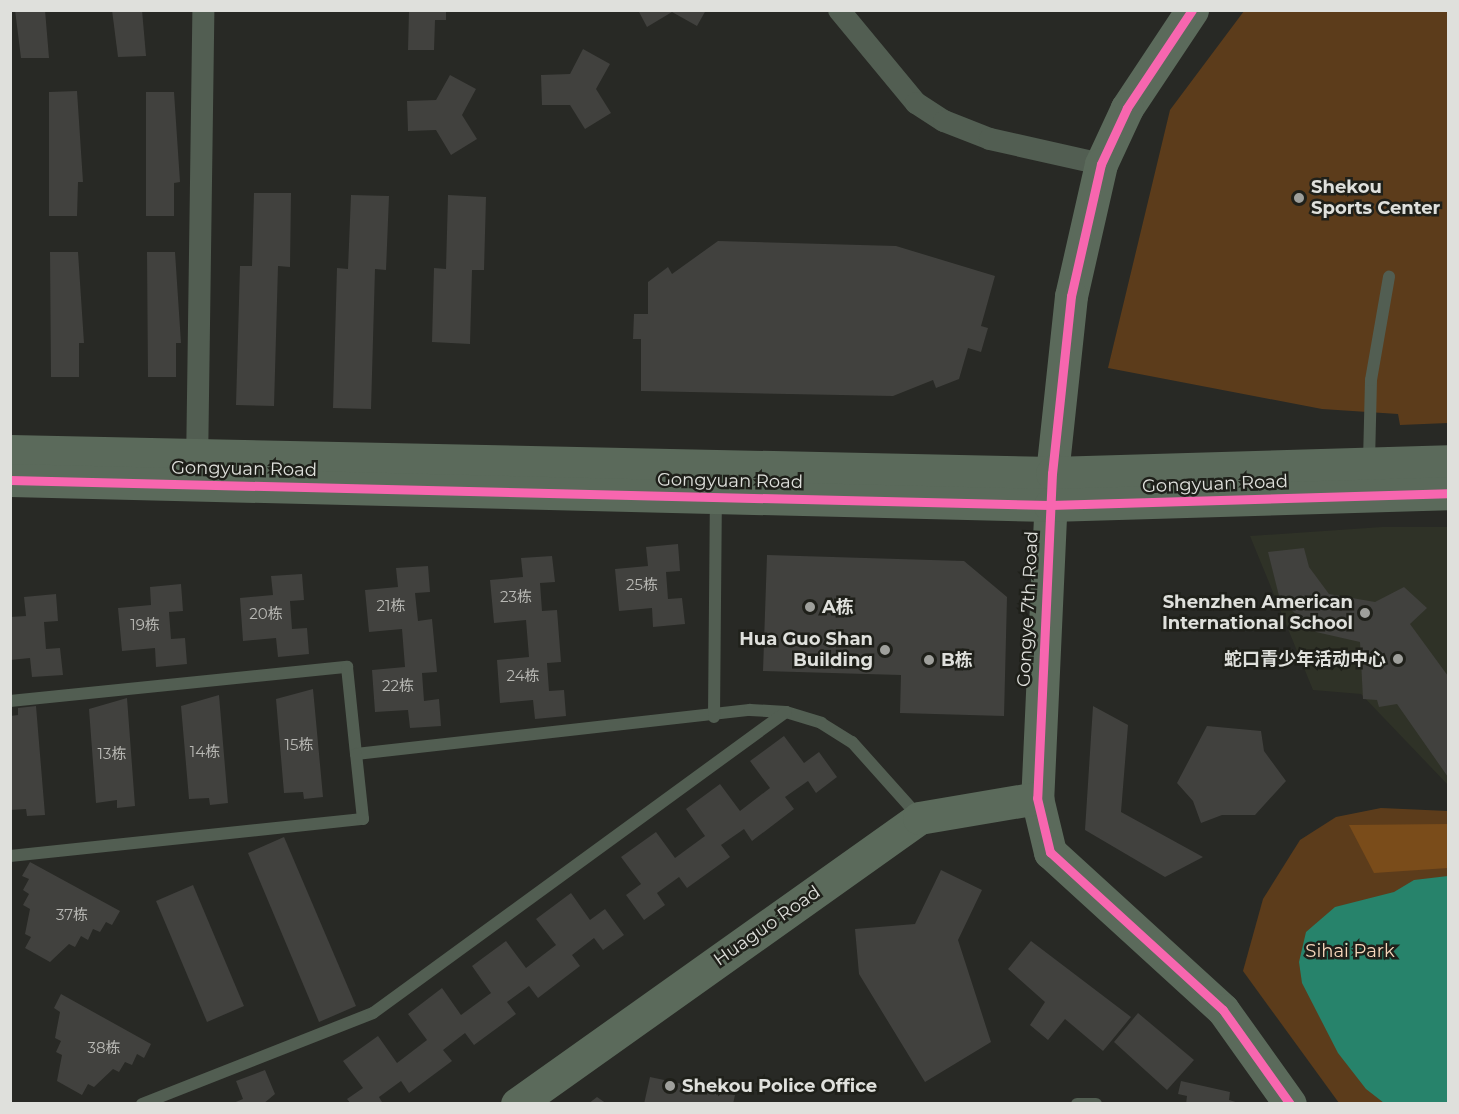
<!DOCTYPE html>
<meta charset="utf-8">
<style>
body{margin:0}
#map{position:relative;width:1459px;height:1114px;overflow:hidden;background:#282925;font-family:Montserrat,"Noto Sans SC",sans-serif}
div>[style]{position:absolute}
[style*='--x']{left:calc(var(--x)*1px);top:calc(var(--y)*1px);width:calc(var(--w)*1px);rotate:calc(var(--a)*1deg)}
.built>*{inset:0;background:#2f3227}
.green>*{inset:0;background:#5c3c1b}
.forest>*{inset:0;background:#7a4c1a}
.water>*{inset:0;background:#27836b}
.building>*{inset:0;background:#41413e}
.lane>*{height:12px;margin:-6px;padding:0 6px;transform-origin:6px;border-radius:6px;background:#525e52}
.street>*{height:22px;margin:-11px;padding:0 11px;transform-origin:11px;border-radius:11px;background:#525e52}
.secondary>*{height:33px;margin:-16.5px;padding:0 16.5px;transform-origin:16.5px;border-radius:16.5px;background:#5b6a5b}
.cycleway>*{height:9px;margin:-4.5px;padding:0 4.5px;transform-origin:4.5px;border-radius:4.5px;background:#f766af}
.dots>*{width:16px;height:16px;translate:-50% -50%;box-sizing:border-box;border:3px solid #1f201a;border-radius:50%}
span{translate:-50% -50%;white-space:nowrap;text-align:center;line-height:1.15;-webkit-text-stroke:5px #1f201a;paint-order:stroke}
.number-label{font-size:15px;color:#b8b8b4}
.number-label span{-webkit-text-stroke-width:0}
.poi-label{font-size:18px;color:#dfe0dc;font-weight:700}
.left{translate:0 -50%;text-align:left}
.right{translate:-100% -50%;text-align:right}
.street-label{font-size:18px;color:#dfe0dc}
.park-label{font-size:18px;color:#f7d7bb}
.frame{position:absolute;inset:0;border:12px solid #dfe0dc;pointer-events:none}
</style>
<div id="map">
<div class="built">
<i style="clip-path:polygon(1382px 527px,1448px 527px,1448px 785px,1361px 694px,1313px 690px,1250px 536px)"></i>
</div>
<div class="green">
<i style="clip-path:polygon(1244px 11px,1448px 11px,1448px 423px,1400px 425px,1398px 414px,1322px 409px,1108px 368px,1170px 110px)"></i>
<i style="clip-path:polygon(1381px 808px,1448px 811px,1448px 1103px,1339px 1103px,1243px 971px,1263px 899px,1300px 840px,1336px 817px)"></i>
</div>
<div class="forest">
<i style="clip-path:polygon(1448px 824px,1448px 868px,1374px 873px,1349px 825px)"></i>
</div>
<div class="water">
<i style="clip-path:polygon(1448px 876px,1448px 1103px,1384px 1103px,1366px 1089px,1338px 1053px,1302px 983px,1299px 962px,1306px 932px,1335px 907px,1394px 892px,1414px 880px)"></i>
</div>
<div class="building">
<i style="clip-path:polygon(15px 10px,45px 10px,49px 58px,21px 58px)"></i>
<i style="clip-path:polygon(112px 10px,142px 10px,146px 56px,118px 57px)"></i>
<i style="clip-path:polygon(409px 10px,446px 10px,446px 20px,435px 20px,434px 50px,408px 50px)"></i>
<i style="clip-path:polygon(638px 10px,706px 10px,697px 26px,672px 12px,647px 27px)"></i>
<i style="clip-path:polygon(583px 49px,610px 64px,596px 89px,611px 113px,585px 129px,570px 105px,542px 105px,541px 75px,570px 74px)"></i>
<i style="clip-path:polygon(450px 75px,476px 89px,462px 115px,477px 139px,451px 155px,436px 130px,408px 131px,407px 101px,436px 100px)"></i>
<i style="clip-path:polygon(77px 91px,83px 182px,78px 182px,77px 216px,49px 216px,49px 92px)"></i>
<i style="clip-path:polygon(146px 92px,174px 92px,180px 182px,174px 183px,174px 216px,146px 216px)"></i>
<i style="clip-path:polygon(254px 193px,291px 193px,290px 267px,278px 266px,274px 406px,236px 405px,240px 266px,252px 266px)"></i>
<i style="clip-path:polygon(351px 195px,389px 196px,386px 270px,375px 269px,371px 409px,333px 408px,337px 268px,348px 269px)"></i>
<i style="clip-path:polygon(448px 195px,486px 197px,484px 270px,472px 270px,470px 344px,432px 342px,434px 268px,446px 269px)"></i>
<i style="clip-path:polygon(718px 241px,896px 246px,995px 276px,981px 326px,988px 328px,981px 352px,968px 348px,959px 379px,936px 388px,933px 380px,893px 396px,641px 391px,641px 339px,633px 339px,634px 314px,648px 314px,648px 282px,668px 267px,672px 274px)"></i>
<i style="clip-path:polygon(50px 252px,78px 252px,84px 343px,79px 343px,79px 377px,51px 377px)"></i>
<i style="clip-path:polygon(147px 252px,175px 252px,181px 343px,176px 343px,176px 377px,148px 377px)"></i>
<i style="clip-path:polygon(678px 544px,680px 571px,666px 572px,668px 599px,682px 598px,685px 624px,653px 627px,652px 608px,619px 611px,615px 569px,648px 566px,646px 547px)"></i>
<i style="clip-path:polygon(1304px 548px,1309px 567px,1329px 594px,1375px 602px,1404px 587px,1427px 608px,1410px 624px,1448px 676px,1448px 777px,1397px 704px,1379px 707px,1377px 700px,1363px 699px,1360px 642px,1316px 632px,1280px 600px,1268px 552px)"></i>
<i style="clip-path:polygon(767px 555px,964px 561px,1007px 597px,1004px 716px,900px 713px,901px 675px,763px 671px)"></i>
<i style="clip-path:polygon(552px 556px,555px 582px,540px 583px,542px 611px,557px 610px,561px 662px,547px 663px,549px 691px,564px 690px,566px 716px,535px 719px,533px 700px,500px 703px,497px 660px,529px 657px,526px 620px,494px 623px,490px 580px,523px 577px,521px 558px)"></i>
<i style="clip-path:polygon(428px 566px,430px 592px,415px 593px,418px 621px,432px 619px,437px 672px,422px 673px,424px 701px,439px 699px,441px 726px,410px 728px,408px 710px,375px 712px,372px 670px,405px 667px,402px 629px,369px 632px,365px 590px,398px 587px,396px 568px)"></i>
<i style="clip-path:polygon(302px 574px,304px 600px,290px 601px,292px 629px,307px 628px,309px 654px,278px 657px,276px 638px,243px 641px,240px 598px,273px 595px,271px 576px)"></i>
<i style="clip-path:polygon(181px 584px,183px 611px,169px 612px,171px 639px,185px 638px,187px 664px,156px 667px,155px 648px,122px 651px,118px 608px,151px 605px,150px 587px)"></i>
<i style="clip-path:polygon(56px 594px,58px 621px,44px 622px,46px 649px,60px 648px,63px 675px,32px 677px,30px 658px,10px 660px,10px 617px,26px 616px,24px 597px)"></i>
<i style="clip-path:polygon(313px 689px,323px 797px,304px 799px,303px 792px,284px 793px,276px 699px)"></i>
<i style="clip-path:polygon(219px 695px,228px 803px,210px 805px,209px 798px,189px 799px,181px 706px)"></i>
<i style="clip-path:polygon(127px 698px,135px 806px,117px 808px,117px 800px,96px 803px,89px 709px)"></i>
<i style="clip-path:polygon(36px 706px,45px 815px,27px 816px,26px 809px,10px 810px,10px 716px,18px 715px,18px 708px)"></i>
<i style="clip-path:polygon(1093px 706px,1128px 725px,1121px 812px,1203px 857px,1165px 877px,1085px 830px)"></i>
<i style="clip-path:polygon(1207px 726px,1261px 731px,1264px 751px,1286px 781px,1255px 815px,1222px 815px,1201px 823px,1193px 801px,1177px 783px)"></i>
<i style="clip-path:polygon(784px 736px,804px 763px,819px 752px,837px 777px,816px 793px,808px 781px,785px 797px,794px 809px,752px 841px,744px 829px,721px 845px,730px 857px,687px 888px,679px 877px,657px 893px,665px 905px,644px 920px,626px 895px,641px 884px,621px 857px,656px 832px,675px 858px,705px 836px,686px 809px,720px 784px,740px 811px,770px 788px,750px 761px)"></i>
<i style="clip-path:polygon(284px 837px,356px 1006px,319px 1022px,248px 853px)"></i>
<i style="clip-path:polygon(30px 862px,120px 911px,112px 925px,106px 922px,100px 932px,93px 929px,88px 940px,81px 936px,75px 947px,69px 944px,50px 962px,25px 948px,31px 937px,25px 934px,30px 909px,23px 905px,29px 894px,23px 890px,29px 879px,22px 876px)"></i>
<i style="clip-path:polygon(941px 870px,982px 890px,958px 940px,991px 1042px,925px 1082px,859px 974px,855px 929px,915px 924px)"></i>
<i style="clip-path:polygon(193px 885px,244px 1006px,207px 1022px,156px 901px)"></i>
<i style="clip-path:polygon(571px 893px,590px 920px,605px 909px,624px 935px,603px 950px,594px 938px,572px 955px,580px 966px,538px 998px,529px 986px,507px 1002px,516px 1014px,474px 1045px,465px 1033px,443px 1050px,452px 1061px,409px 1093px,401px 1081px,379px 1097px,383px 1104px,351px 1104px,347px 1099px,363px 1088px,343px 1061px,378px 1036px,397px 1063px,427px 1040px,408px 1014px,442px 988px,461px 1015px,491px 993px,472px 966px,506px 941px,526px 968px,556px 945px,536px 919px)"></i>
<i style="clip-path:polygon(1031px 941px,1131px 1017px,1103px 1051px,1065px 1019px,1048px 1040px,1030px 1025px,1045px 1002px,1008px 969px)"></i>
<i style="clip-path:polygon(61px 994px,151px 1044px,144px 1058px,137px 1054px,132px 1065px,125px 1062px,119px 1072px,113px 1069px,94px 1087px,88px 1084px,82px 1095px,57px 1081px,62px 1055px,56px 1052px,61px 1041px,55px 1038px,60px 1012px,54px 1008px)"></i>
<i style="clip-path:polygon(1138px 1013px,1194px 1060px,1167px 1090px,1114px 1042px)"></i>
<i style="clip-path:polygon(265px 1070px,275px 1094px,263px 1104px,231px 1104px,243px 1099px,236px 1081px)"></i>
<i style="clip-path:polygon(650px 1077px,735px 1095px,733px 1104px,644px 1104px)"></i>
<i style="clip-path:polygon(1181px 1081px,1230px 1092px,1229px 1100px,1242px 1104px,1186px 1104px,1187px 1096px,1178px 1094px)"></i>
<i style="clip-path:polygon(597px 1097px,607px 1104px,588px 1104px)"></i>
</div>
<div class="lane">
<i style="--x:1369;--y:462;--w:82;--a:-88.6"></i>
<i style="--x:1371;--y:380;--w:105;--a:-80.1"></i>
<i style="--x:10;--y:701;--w:339;--a:-5.8"></i>
<i style="--x:347;--y:667;--w:87;--a:84.1"></i>
<i style="--x:356;--y:754;--w:396;--a:-6.4"></i>
<i style="--x:750;--y:710;--w:36;--a:3"></i>
<i style="--x:786;--y:712;--w:37;--a:17"></i>
<i style="--x:821;--y:723;--w:36;--a:32"></i>
<i style="--x:852;--y:742;--w:101;--a:48.2"></i>
<i style="--x:714;--y:717;--w:218;--a:-89.5"></i>
<i style="--x:10;--y:856;--w:355;--a:-6"></i>
<i style="--x:363;--y:819;--w:65;--a:-96.1"></i>
<i style="--x:142;--y:1104;--w:248;--a:-21.5"></i>
<i style="--x:373;--y:1013;--w:511;--a:-36.09"></i>
<i style="--x:1077;--y:1104;--w:19;--a:0"></i>
</div>
<div class="street">
<i style="--x:839;--y:10;--w:121;--a:50.4"></i>
<i style="--x:916;--y:103;--w:33;--a:33"></i>
<i style="--x:944;--y:121;--w:49;--a:21.4"></i>
<i style="--x:990;--y:139;--w:114;--a:12.7"></i>
<i style="--x:197;--y:468;--w:458;--a:-89.2"></i>
</div>
<div class="secondary">
<i style="--x:1192;--y:10;--w:118;--a:123.6"></i>
<i style="--x:1127;--y:108;--w:62;--a:114.9"></i>
<i style="--x:1101;--y:164;--w:135;--a:102.8"></i>
<i style="--x:1071;--y:296;--w:178;--a:96.1"></i>
<i style="--x:1052;--y:473;--w:325;--a:92.6"></i>
<i style="--x:1037;--y:798;--w:56;--a:76.5"></i>
<i style="--x:1050;--y:852;--w:234;--a:42.4"></i>
<i style="--x:1223;--y:1010;--w:115;--a:54.5"></i>
<i style="--x:10;--y:451;--w:1042;--a:1.21"></i>
<i style="--x:1052;--y:473;--w:396;--a:-1.7"></i>
<i style="--x:10;--y:480;--w:1040;--a:1.38"></i>
<i style="--x:1050;--y:505;--w:398;--a:-1.7"></i>
<i style="--x:517;--y:1104;--w:493;--a:-35.4"></i>
<i style="--x:919;--y:818;--w:120;--a:-9.6"></i>
</div>
<div class="cycleway">
<i style="--x:1192;--y:10;--w:118;--a:123.6"></i>
<i style="--x:1127;--y:108;--w:62;--a:114.9"></i>
<i style="--x:1101;--y:164;--w:135;--a:102.8"></i>
<i style="--x:1071;--y:296;--w:178;--a:96.1"></i>
<i style="--x:1052;--y:473;--w:325;--a:92.6"></i>
<i style="--x:1037;--y:798;--w:56;--a:76.5"></i>
<i style="--x:1050;--y:852;--w:234;--a:42.4"></i>
<i style="--x:1223;--y:1010;--w:115;--a:54.5"></i>
<i style="--x:10;--y:480;--w:1040;--a:1.38"></i>
<i style="--x:1050;--y:505;--w:398;--a:-1.7"></i>
</div>
<div class="dots">
<i style="left:1299px;top:198px;background:#9fa09c"></i>
<i style="left:810px;top:607px;background:#9fa09c"></i>
<i style="left:1365px;top:613px;background:#9fa09c"></i>
<i style="left:885px;top:650px;background:#9fa09c"></i>
<i style="left:1398px;top:659px;background:#9fa09c"></i>
<i style="left:929px;top:660px;background:#9fa09c"></i>
<i style="left:670px;top:1086px;background:#9fa09c"></i>
</div>
<div class="number-label">
<span style="left:642px;top:585px">25栋</span>
<span style="left:516px;top:597px">23栋</span>
<span style="left:391px;top:606px">21栋</span>
<span style="left:266px;top:614px">20栋</span>
<span style="left:145px;top:625px">19栋</span>
<span style="left:523px;top:676px">24栋</span>
<span style="left:398px;top:686px">22栋</span>
<span style="left:299px;top:745px">15栋</span>
<span style="left:205px;top:752px">14栋</span>
<span style="left:112px;top:754px">13栋</span>
<span style="left:72px;top:915px">37栋</span>
<span style="left:104px;top:1048px">38栋</span>
</div>
<div class="poi-label">
<span class="left" style="left:1311px;top:198px">Shekou<br>Sports Center</span>
<span class="right" style="left:1353px;top:613px">Shenzhen American<br>International School</span>
<span class="left" style="left:822px;top:607px">A栋</span>
<span class="right" style="left:873px;top:650px">Hua Guo Shan<br>Building</span>
<span class="right" style="left:1386px;top:659px">蛇口青少年活动中心</span>
<span class="left" style="left:941px;top:660px">B栋</span>
<span class="left" style="left:682px;top:1086px">Shekou Police Office</span>
</div>
<div class="street-label">
<span style="left:244px;top:469px;rotate:1deg">Gongyuan Road</span>
<span style="left:730px;top:481px;rotate:1deg">Gongyuan Road</span>
<span style="left:1215px;top:484px;rotate:-2deg">Gongyuan Road</span>
<span style="left:1028px;top:609px;rotate:-87deg">Gongye 7th Road</span>
<span style="left:767px;top:926px;rotate:-35deg">Huaguo Road</span>
</div>
<div class="park-label">
<span style="left:1350px;top:951px">Sihai Park</span>
</div>
<div class="frame"></div>
</div>
